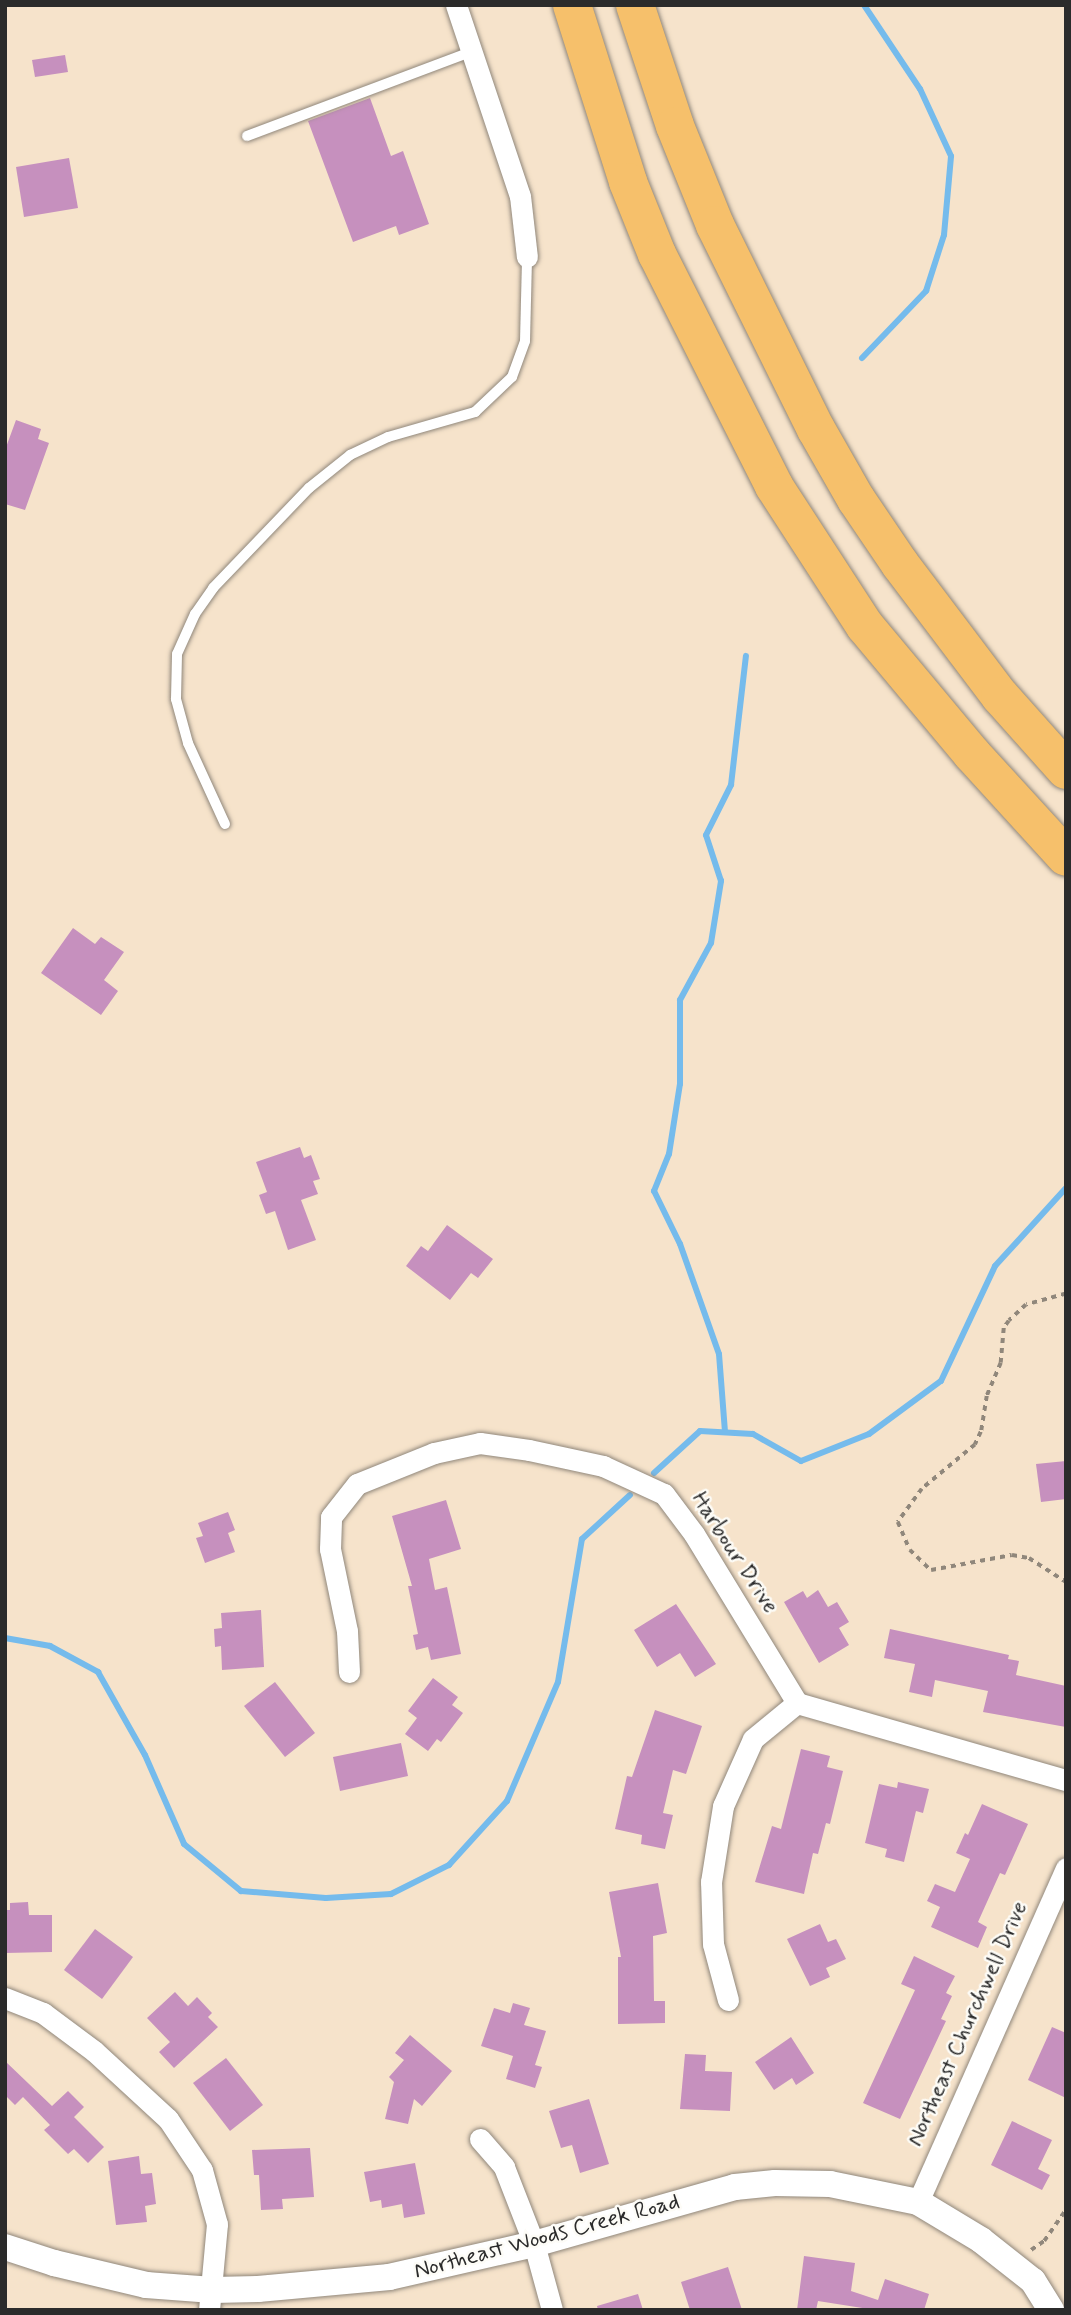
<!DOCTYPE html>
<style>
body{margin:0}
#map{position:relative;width:1071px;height:2315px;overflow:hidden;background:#f6e3cb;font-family:Mynerve,sans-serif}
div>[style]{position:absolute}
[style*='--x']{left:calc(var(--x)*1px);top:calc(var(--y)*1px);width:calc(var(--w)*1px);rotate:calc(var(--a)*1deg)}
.stream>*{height:6px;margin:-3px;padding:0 3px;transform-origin:3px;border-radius:3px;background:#75bbec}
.building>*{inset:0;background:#c690be}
.path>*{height:3.5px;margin-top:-1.75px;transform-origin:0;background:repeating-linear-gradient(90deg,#90877b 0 5px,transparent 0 10px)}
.roads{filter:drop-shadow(0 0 2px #90877b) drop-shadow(0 0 2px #90877b)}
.service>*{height:10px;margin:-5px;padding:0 5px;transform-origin:5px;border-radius:5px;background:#fff}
.minor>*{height:21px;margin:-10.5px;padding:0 10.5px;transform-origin:10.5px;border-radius:10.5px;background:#fff}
.tertiary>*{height:26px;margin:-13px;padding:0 13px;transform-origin:13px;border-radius:13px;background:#fff}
.motorway>*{height:38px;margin:-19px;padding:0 19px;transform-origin:19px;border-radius:19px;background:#f6c06b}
span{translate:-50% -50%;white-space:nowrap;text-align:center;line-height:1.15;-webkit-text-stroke:5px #fdfcf7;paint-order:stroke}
.street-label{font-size:23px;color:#2b2b2b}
.frame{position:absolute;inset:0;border:7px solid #2b2b2b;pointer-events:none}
</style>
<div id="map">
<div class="stream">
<i style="--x:862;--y:358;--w:93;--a:-46.3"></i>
<i style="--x:926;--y:291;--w:59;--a:-72.2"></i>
<i style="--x:944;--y:235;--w:79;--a:-84.9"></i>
<i style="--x:951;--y:156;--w:74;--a:-114.8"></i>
<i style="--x:920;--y:89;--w:101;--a:-123.7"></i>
<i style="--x:725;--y:1432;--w:78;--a:-94.4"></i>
<i style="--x:719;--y:1354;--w:117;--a:-109.5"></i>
<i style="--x:680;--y:1244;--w:59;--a:-116.1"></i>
<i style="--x:654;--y:1191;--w:40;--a:-68"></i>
<i style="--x:669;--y:1154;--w:71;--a:-81.1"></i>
<i style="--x:680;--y:1084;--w:84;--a:-90"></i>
<i style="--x:680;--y:1000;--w:65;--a:-61.5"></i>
<i style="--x:711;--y:943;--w:63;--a:-80.8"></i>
<i style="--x:721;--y:881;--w:48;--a:-108.1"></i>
<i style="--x:706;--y:835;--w:56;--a:-63.4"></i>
<i style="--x:731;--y:785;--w:130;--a:-83.4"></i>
<i style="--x:654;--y:1473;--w:62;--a:-42.4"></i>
<i style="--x:700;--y:1431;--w:53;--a:3.2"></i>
<i style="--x:753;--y:1434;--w:55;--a:29.4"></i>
<i style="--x:801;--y:1461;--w:73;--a:-21.7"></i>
<i style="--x:869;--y:1434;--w:89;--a:-36.4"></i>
<i style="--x:941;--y:1381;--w:127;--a:-64.8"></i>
<i style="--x:995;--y:1266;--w:105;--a:-47.7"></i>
<i style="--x:5;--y:1638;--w:46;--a:10.1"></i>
<i style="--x:50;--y:1646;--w:55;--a:28.4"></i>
<i style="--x:98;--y:1672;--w:95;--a:60.5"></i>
<i style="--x:145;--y:1755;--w:97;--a:66.3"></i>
<i style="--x:184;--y:1844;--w:74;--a:39.5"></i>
<i style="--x:241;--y:1891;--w:85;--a:4.7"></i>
<i style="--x:326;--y:1898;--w:65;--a:-3.5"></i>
<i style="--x:391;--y:1894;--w:65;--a:-26.6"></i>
<i style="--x:449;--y:1865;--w:86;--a:-47.8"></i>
<i style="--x:507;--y:1801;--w:129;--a:-66.8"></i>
<i style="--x:558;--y:1682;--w:145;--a:-80.5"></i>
<i style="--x:582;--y:1539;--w:65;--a:-42.5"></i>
</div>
<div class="building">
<i style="clip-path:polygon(65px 55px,68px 72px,35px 77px,32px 60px)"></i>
<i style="clip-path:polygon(370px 98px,391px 156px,403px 151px,429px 224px,399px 235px,396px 226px,353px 242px,308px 121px)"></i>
<i style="clip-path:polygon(69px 158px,78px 208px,24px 217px,16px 167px)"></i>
<i style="clip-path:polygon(16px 420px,41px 429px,38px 439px,49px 443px,25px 510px,5px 504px,5px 450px)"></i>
<i style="clip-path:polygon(73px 928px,95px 944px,101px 937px,124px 952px,104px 980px,118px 991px,101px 1015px,41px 973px)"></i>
<i style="clip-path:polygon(300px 1147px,304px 1158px,311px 1155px,320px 1179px,313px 1181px,318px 1194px,301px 1200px,316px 1240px,288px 1250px,275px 1211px,266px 1214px,259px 1195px,267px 1192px,256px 1162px)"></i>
<i style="clip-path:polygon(447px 1225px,493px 1259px,478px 1278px,471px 1273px,450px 1300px,406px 1266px,421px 1246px,428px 1251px)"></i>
<i style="clip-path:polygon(1066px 1461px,1066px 1499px,1041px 1502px,1036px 1464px)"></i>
<i style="clip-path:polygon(446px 1500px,461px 1549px,429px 1559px,435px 1590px,447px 1587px,461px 1654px,431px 1660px,428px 1647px,416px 1650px,413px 1635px,418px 1634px,408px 1586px,412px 1586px,392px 1516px)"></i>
<i style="clip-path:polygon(228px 1512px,235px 1530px,228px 1533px,235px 1552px,205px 1563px,196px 1538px,203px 1536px,198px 1523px)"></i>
<i style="clip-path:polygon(818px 1590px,828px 1607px,837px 1602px,849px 1622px,839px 1628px,849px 1645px,819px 1663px,784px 1602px,803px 1591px,807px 1598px)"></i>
<i style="clip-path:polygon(676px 1604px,716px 1664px,695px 1677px,680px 1653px,657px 1667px,634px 1630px)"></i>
<i style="clip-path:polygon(261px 1610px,264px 1667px,222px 1670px,221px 1646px,215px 1647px,214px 1629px,222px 1628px,221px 1613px)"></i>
<i style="clip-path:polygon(890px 1629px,1009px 1655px,1008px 1659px,1019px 1661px,1016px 1675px,1066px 1686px,1066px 1727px,983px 1712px,988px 1691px,935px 1680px,932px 1697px,909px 1692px,915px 1664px,884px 1658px)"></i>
<i style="clip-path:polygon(433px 1678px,458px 1697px,452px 1705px,463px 1713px,441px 1742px,437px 1739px,428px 1751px,405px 1734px,417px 1718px,408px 1711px)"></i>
<i style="clip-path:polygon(275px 1682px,315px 1733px,285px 1757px,244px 1706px)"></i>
<i style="clip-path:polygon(655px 1710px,702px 1726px,686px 1774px,673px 1770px,663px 1813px,673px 1815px,665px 1849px,641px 1844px,642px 1835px,615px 1829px,627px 1776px,632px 1777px)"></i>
<i style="clip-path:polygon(401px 1743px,408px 1776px,340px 1791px,333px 1757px)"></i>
<i style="clip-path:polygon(801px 1749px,830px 1756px,827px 1767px,843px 1771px,830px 1824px,826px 1823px,818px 1854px,813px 1853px,804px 1894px,755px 1882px,772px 1826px,781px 1829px)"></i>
<i style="clip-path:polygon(898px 1782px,929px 1789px,923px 1813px,916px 1811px,904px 1862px,885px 1857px,887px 1849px,865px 1843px,879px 1784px,897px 1788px)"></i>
<i style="clip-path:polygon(982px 1804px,1028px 1824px,1005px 1875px,1000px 1873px,978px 1922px,987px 1927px,978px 1948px,931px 1927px,940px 1907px,927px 1901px,935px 1884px,955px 1892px,970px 1859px,956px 1853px,965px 1833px,968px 1835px)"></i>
<i style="clip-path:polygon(658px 1883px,667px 1933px,653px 1936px,654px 2001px,665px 2001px,665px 2023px,618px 2024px,618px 1957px,621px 1957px,609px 1892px)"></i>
<i style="clip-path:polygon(28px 1902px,29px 1915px,52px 1915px,52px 1952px,5px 1953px,5px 1910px,10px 1910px,10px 1903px)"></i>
<i style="clip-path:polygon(820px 1924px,828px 1942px,836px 1939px,846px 1959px,826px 1968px,830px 1977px,810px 1986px,787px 1939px)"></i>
<i style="clip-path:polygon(95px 1929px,133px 1957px,102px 1999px,64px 1970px)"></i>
<i style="clip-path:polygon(914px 1956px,955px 1976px,946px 1993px,952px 1996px,941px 2019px,946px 2021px,900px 2119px,863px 2103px,915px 1990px,901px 1984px)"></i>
<i style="clip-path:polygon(175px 1992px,188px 2006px,197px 1997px,212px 2013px,208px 2017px,218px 2027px,174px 2068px,159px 2052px,170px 2042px,147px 2018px)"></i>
<i style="clip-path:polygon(513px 2003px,530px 2008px,524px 2025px,546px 2031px,535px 2065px,542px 2067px,535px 2088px,506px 2079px,513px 2056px,481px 2046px,494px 2008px,510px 2013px)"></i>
<i style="clip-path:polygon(1052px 2027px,1066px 2033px,1066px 2098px,1028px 2080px)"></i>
<i style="clip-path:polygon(410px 2035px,452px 2071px,422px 2106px,414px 2099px,408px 2124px,385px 2119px,394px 2082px,389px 2077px,404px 2060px,395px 2053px)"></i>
<i style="clip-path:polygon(791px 2037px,814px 2073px,796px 2085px,792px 2078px,774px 2090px,755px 2062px)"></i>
<i style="clip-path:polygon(685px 2054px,706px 2055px,705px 2071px,732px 2072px,730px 2111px,680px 2109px)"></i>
<i style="clip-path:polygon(226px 2058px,263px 2105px,230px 2131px,193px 2083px)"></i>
<i style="clip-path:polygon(5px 2061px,52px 2106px,68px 2091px,84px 2107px,74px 2117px,104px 2147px,88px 2163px,74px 2149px,68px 2154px,44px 2130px,50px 2125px,23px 2097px,15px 2105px,5px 2095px)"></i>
<i style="clip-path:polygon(589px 2099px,609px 2164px,580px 2173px,572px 2145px,561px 2148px,549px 2111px)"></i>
<i style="clip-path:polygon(1012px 2121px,1052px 2140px,1038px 2169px,1050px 2175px,1042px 2190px,991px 2165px)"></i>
<i style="clip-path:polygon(310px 2148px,314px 2197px,282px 2199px,283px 2209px,261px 2210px,259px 2175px,254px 2175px,252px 2150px)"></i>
<i style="clip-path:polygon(139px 2156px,141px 2174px,152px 2173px,156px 2204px,145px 2206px,147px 2222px,116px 2225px,108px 2161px)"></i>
<i style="clip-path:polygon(415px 2163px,425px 2214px,404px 2218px,402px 2204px,382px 2208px,381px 2200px,370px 2202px,364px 2172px)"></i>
<i style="clip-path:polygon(804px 2256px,855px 2263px,851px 2291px,878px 2300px,885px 2279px,929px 2294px,924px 2310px,875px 2310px,818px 2301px,816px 2310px,797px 2310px)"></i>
<i style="clip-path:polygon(728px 2267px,742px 2310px,690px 2310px,681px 2282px)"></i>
<i style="clip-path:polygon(638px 2294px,643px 2310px,598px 2310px,597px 2306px)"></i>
</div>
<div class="path">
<i style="--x:1066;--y:1294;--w:41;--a:164.6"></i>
<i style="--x:1026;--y:1305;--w:23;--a:137"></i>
<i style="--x:1009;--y:1321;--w:9;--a:126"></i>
<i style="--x:1004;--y:1328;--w:35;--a:95"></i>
<i style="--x:1001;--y:1363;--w:36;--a:113"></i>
<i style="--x:987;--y:1396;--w:36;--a:99"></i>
<i style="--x:981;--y:1432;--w:14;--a:115"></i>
<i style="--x:975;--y:1445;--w:69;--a:140.3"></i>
<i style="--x:922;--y:1489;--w:41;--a:126"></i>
<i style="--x:898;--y:1522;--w:30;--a:67"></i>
<i style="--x:910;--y:1550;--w:29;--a:44"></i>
<i style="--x:931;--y:1570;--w:82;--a:-10.5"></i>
<i style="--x:1012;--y:1555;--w:17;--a:10"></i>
<i style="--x:1029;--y:1558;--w:44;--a:33"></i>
<i style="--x:1031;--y:2250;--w:16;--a:-35"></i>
<i style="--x:1044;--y:2241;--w:38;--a:-55"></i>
</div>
<div class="roads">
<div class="service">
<i style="--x:247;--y:136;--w:239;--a:-20.6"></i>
<i style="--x:225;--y:824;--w:89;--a:-114.6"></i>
<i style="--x:188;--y:743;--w:46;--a:-105.3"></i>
<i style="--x:176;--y:699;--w:45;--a:-88.7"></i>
<i style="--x:177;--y:654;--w:44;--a:-65.8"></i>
<i style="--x:195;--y:614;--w:32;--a:-55"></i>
<i style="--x:213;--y:588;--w:139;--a:-46.2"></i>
<i style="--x:309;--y:488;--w:53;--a:-38.8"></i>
<i style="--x:350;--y:455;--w:42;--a:-25.3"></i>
<i style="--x:388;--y:437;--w:91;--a:-16"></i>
<i style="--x:475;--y:412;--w:51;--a:-43.4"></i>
<i style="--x:512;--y:377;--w:38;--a:-70"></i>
<i style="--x:525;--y:341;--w:84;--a:-88.6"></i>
</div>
<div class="minor">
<i style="--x:456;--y:5;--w:201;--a:71.5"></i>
<i style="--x:520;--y:196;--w:61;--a:83.5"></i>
<i style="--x:349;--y:1672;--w:41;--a:-92.8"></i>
<i style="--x:347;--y:1631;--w:84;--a:-101.7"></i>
<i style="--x:330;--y:1549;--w:32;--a:-88"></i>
<i style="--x:331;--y:1517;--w:42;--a:-51.8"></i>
<i style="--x:357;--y:1484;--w:83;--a:-21.9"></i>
<i style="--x:434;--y:1453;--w:47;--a:-12.3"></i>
<i style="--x:480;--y:1443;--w:49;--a:8.1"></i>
<i style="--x:529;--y:1450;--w:76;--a:12.2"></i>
<i style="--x:603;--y:1466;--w:67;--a:24.7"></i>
<i style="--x:664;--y:1494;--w:50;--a:53.1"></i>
<i style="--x:694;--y:1534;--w:198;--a:58.6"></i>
<i style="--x:797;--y:1703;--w:280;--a:16"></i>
<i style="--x:5;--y:1998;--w:41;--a:21.5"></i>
<i style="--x:43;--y:2013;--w:64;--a:36.7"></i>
<i style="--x:94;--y:2051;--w:100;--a:42.6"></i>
<i style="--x:168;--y:2119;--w:61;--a:56.3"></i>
<i style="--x:202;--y:2170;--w:56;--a:74.5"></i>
<i style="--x:217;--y:2224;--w:86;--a:95.3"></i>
<i style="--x:728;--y:2000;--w:58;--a:-105"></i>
<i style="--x:713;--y:1944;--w:62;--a:-91.8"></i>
<i style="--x:711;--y:1882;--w:77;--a:-81"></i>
<i style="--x:723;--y:1806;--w:73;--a:-65.9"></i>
<i style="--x:753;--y:1739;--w:57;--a:-39.3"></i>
<i style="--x:480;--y:2139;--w:37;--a:49"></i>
<i style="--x:504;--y:2167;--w:83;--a:68.7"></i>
<i style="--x:534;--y:2244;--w:68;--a:74.7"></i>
<i style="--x:918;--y:2202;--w:365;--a:-66.1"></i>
</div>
<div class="tertiary">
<i style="--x:5;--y:2247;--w:52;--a:18.1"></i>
<i style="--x:54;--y:2263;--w:95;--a:13.4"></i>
<i style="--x:146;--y:2285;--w:67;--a:4.3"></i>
<i style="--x:213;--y:2290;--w:45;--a:-1.3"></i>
<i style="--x:258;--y:2289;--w:132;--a:-5.2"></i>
<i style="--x:389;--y:2277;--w:149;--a:-12.8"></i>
<i style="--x:534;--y:2244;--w:209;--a:-15.8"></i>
<i style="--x:735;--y:2187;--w:40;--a:-5.7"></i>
<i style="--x:775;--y:2183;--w:55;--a:1"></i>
<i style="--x:830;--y:2184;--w:90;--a:11.6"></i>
<i style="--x:918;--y:2202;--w:74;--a:31.1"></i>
<i style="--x:981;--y:2240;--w:66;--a:38.3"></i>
<i style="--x:1033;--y:2281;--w:34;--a:58"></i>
</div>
<div class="motorway">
<i style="--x:572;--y:5;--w:186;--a:72.4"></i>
<i style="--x:628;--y:182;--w:78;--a:68.1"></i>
<i style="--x:657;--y:254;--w:260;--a:63.2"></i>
<i style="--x:774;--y:486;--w:167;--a:57"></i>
<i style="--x:865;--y:626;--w:167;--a:50.1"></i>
<i style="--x:972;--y:754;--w:139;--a:47.6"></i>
<i style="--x:635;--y:5;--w:127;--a:71.7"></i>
<i style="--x:675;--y:126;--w:107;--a:68"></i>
<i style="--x:715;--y:225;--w:228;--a:63.7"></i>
<i style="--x:816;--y:429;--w:81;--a:60.3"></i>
<i style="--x:856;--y:499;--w:78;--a:55.9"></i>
<i style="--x:900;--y:564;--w:166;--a:52.9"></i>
<i style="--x:1000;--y:696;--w:99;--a:48.3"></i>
</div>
</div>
<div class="street-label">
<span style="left:734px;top:1553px;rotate:57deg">Harbour Drive</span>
<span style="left:968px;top:2024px;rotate:-66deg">Northeast Churchwell Drive</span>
<span style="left:547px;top:2237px;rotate:-15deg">Northeast Woods Creek Road</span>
</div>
<div class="frame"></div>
</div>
